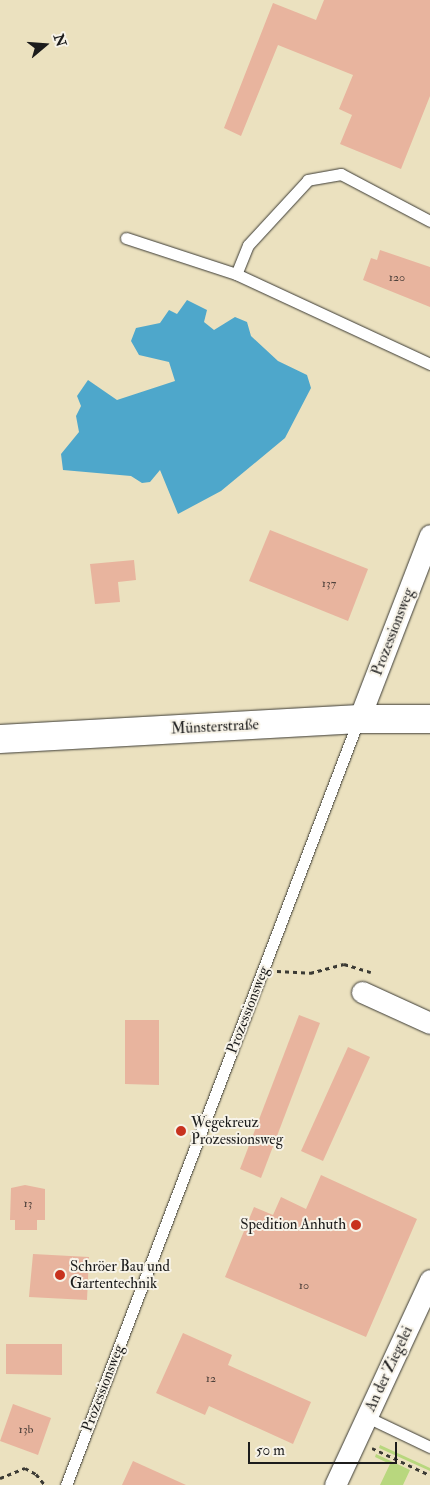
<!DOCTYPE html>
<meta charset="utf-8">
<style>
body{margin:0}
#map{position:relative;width:430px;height:1485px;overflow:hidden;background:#ebe1bf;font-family:"IM FELL Double Pica",serif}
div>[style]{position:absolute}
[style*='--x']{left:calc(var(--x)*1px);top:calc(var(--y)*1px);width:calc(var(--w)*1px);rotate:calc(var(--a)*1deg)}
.green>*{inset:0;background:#b8d77e}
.water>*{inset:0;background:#4ea7cb}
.building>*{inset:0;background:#e8b49e}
.path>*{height:3px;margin-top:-1.5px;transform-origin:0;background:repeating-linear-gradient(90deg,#3b3a34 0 4px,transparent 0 8px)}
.roads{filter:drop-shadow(0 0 1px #3b3a34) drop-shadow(0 0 1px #3b3a34)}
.service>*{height:11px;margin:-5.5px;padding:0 5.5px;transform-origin:5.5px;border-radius:5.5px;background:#fff}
.minor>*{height:21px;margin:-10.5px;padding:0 10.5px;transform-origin:10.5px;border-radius:10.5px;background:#fff}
.secondary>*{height:28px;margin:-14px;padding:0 14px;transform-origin:14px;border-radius:14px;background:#fff}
.dots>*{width:14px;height:14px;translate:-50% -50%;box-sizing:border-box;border:2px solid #f7f3e8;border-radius:50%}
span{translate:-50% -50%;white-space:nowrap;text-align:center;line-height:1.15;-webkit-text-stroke:4px #f7f3e8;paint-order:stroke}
.number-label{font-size:12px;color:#4f423c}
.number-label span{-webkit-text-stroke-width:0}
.street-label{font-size:15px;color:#1c1c1c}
.poi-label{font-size:15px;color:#1c1c1c}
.left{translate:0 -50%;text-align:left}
.right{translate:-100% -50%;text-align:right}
.north{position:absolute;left:20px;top:20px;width:50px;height:50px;-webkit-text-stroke:4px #f7f3e8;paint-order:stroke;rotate:72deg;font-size:14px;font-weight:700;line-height:20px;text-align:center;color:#1c1c1c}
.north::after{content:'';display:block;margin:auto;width:18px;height:22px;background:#1c1c1c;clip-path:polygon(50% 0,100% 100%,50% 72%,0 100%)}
.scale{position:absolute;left:248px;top:1442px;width:149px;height:22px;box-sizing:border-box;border:2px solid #1c1c1c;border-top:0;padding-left:6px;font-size:15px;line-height:18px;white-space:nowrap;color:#1c1c1c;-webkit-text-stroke:4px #f7f3e8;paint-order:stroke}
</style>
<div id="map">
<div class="green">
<i style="clip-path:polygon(380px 1445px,430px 1468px,430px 1471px,379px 1448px)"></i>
<i style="clip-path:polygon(376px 1454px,410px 1470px,403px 1485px,380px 1485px,390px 1464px,375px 1457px)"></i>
</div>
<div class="water">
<i style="clip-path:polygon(187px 300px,207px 310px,204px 322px,214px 330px,235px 317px,247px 322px,251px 336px,278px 361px,307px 375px,311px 388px,285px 438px,221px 491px,178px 514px,160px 470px,150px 482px,142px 483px,131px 476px,63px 470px,61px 454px,79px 432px,76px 416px,81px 406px,77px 396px,88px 380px,117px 400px,175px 381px,169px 362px,139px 355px,131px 341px,136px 328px,160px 323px,169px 310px,177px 314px)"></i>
</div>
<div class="building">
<i style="clip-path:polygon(324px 0,430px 0,430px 96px,401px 169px,340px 144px,352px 115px,339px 109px,353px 75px,278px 45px,241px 136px,224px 128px,273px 3px,316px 20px)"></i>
<i style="clip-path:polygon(380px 250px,430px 267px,430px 307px,363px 280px,371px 258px,377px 260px)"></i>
<i style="clip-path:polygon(270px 530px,368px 569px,348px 621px,249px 581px)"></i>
<i style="clip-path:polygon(134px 560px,136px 580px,118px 582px,120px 602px,95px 604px,90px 564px)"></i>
<i style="clip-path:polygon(299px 1015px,320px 1023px,261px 1178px,240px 1169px)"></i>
<i style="clip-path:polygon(125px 1020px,159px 1020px,159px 1085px,125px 1084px)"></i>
<i style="clip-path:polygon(348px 1047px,370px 1057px,323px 1161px,301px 1151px)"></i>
<i style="clip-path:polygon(321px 1175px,417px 1219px,366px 1337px,225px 1277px,254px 1207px,273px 1215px,281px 1197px,306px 1209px)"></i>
<i style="clip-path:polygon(25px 1185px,45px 1189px,45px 1220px,37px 1220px,37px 1230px,15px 1230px,15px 1220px,10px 1220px,11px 1188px)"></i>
<i style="clip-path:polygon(33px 1254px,89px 1257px,87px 1300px,29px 1297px)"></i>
<i style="clip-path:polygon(183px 1333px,232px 1355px,228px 1365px,311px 1402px,293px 1444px,209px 1406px,205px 1415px,156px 1393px)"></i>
<i style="clip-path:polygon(6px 1344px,62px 1344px,62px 1375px,6px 1374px)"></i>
<i style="clip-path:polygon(13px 1404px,51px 1418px,38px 1455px,0 1441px)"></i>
<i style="clip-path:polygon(133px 1461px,186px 1485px,122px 1485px)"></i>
</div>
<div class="path">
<i style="--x:277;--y:971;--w:33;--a:3"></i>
<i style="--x:310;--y:973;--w:35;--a:-15"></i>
<i style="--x:344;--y:964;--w:28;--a:17"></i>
<i style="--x:372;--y:1448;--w:64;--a:25"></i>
<i style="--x:0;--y:1478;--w:27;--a:-22"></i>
<i style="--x:25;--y:1468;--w:13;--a:29"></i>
<i style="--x:36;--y:1474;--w:14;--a:51"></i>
</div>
<div class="roads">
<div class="service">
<i style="--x:430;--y:221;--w:101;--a:-152.2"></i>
<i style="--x:341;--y:174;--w:34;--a:170"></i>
<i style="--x:308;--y:180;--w:88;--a:132.7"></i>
<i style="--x:248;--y:245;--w:31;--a:112"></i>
<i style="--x:236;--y:274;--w:214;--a:24.9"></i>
<i style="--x:126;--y:238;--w:116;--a:18.1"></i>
<i style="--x:367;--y:1417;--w:70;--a:25.5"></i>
<i style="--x:66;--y:1485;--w:818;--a:-69.08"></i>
</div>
<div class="minor">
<i style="--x:359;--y:719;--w:197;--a:-68.9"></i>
<i style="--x:362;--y:992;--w:75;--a:24.5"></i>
<i style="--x:335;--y:1485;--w:226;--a:-65.1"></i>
</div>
<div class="secondary">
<i style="--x:0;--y:739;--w:360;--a:-3.2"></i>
<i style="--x:359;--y:719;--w:71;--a:0"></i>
</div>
</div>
<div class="dots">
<i style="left:181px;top:1131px;background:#c8321e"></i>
<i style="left:356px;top:1225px;background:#c8321e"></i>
<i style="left:60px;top:1275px;background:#c8321e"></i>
</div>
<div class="number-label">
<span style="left:397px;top:278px">120</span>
<span style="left:329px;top:584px">137</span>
<span style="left:28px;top:1204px">13</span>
<span style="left:304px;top:1286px">10</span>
<span style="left:211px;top:1379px">12</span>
<span style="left:26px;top:1430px">13b</span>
</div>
<div class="street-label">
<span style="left:393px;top:632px;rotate:-69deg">Prozessionsweg</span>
<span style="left:215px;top:727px;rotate:-3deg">Münsterstraße</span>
<span style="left:248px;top:1010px;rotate:-69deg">Prozessionsweg</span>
<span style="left:389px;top:1369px;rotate:-65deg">An der Ziegelei</span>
<span style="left:103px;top:1388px;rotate:-69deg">Prozessionsweg</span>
</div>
<div class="poi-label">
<span class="left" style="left:191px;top:1131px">Wegekreuz<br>Prozessionsweg</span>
<span class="right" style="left:346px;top:1225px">Spedition Anhuth</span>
<span class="left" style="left:70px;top:1275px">Schröer Bau und<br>Gartentechnik</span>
</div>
<div class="north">N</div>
<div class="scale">50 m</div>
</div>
